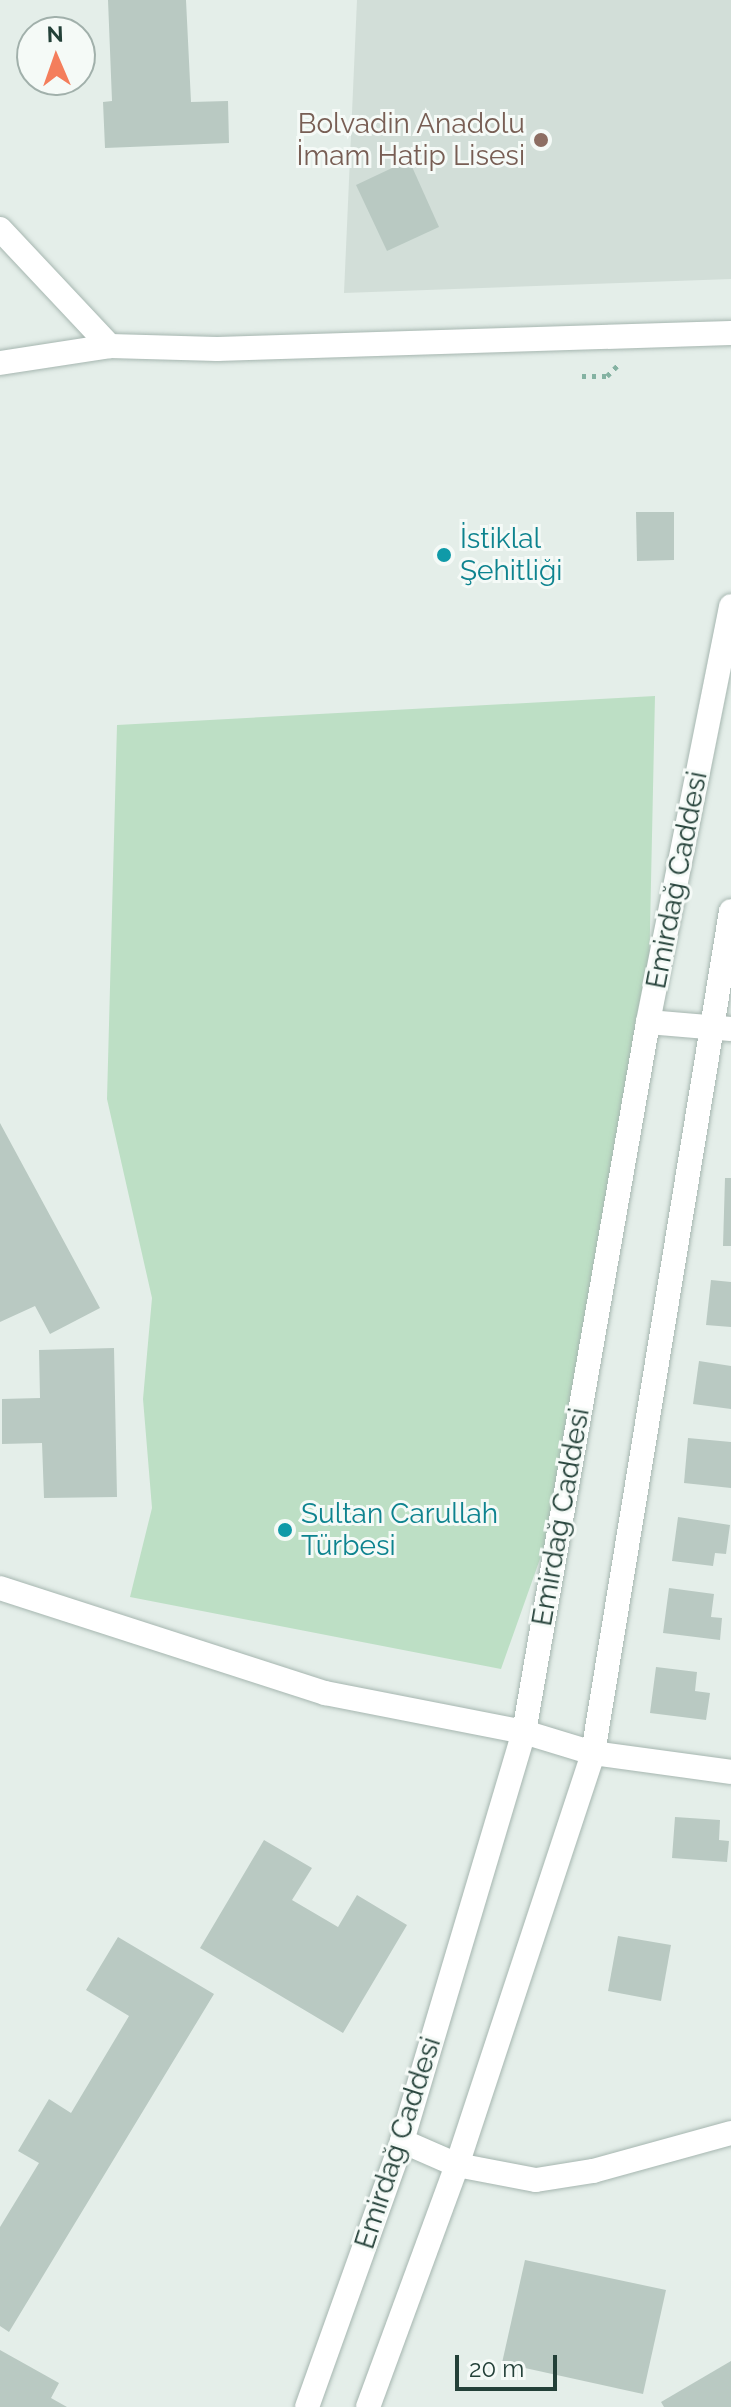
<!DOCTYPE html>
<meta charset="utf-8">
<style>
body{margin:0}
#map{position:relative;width:731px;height:2407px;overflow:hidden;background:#e4eee9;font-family:Raleway,sans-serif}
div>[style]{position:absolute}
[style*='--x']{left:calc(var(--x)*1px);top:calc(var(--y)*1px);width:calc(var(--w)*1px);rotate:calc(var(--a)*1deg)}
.built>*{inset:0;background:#d2ded8}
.green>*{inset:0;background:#bddfc5}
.building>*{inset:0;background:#b9c9c2}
.path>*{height:5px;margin-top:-2.5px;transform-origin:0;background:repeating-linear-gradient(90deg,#84b2a2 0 4px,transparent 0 10px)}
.roads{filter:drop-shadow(0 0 2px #a6b6b0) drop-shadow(0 0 2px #a6b6b0)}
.minor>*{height:24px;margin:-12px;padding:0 12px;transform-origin:12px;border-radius:12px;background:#fff}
.tertiary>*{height:24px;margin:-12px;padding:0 12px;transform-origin:12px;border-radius:12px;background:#fff}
.secondary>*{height:24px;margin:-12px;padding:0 12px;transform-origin:12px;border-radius:12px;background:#fff}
.dots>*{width:22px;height:22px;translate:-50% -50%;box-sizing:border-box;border:4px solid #f5faf7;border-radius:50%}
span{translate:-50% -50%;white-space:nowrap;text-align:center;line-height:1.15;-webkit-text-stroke:6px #f5faf7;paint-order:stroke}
.education-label{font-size:28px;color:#785e54}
.right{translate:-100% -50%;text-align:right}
.culture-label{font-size:28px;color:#0d838f}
.left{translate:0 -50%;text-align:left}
.street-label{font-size:28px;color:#234038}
.north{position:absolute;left:16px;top:16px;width:80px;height:80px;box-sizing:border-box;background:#f5faf7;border:2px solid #a1b0ab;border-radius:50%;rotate:358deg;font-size:22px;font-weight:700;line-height:32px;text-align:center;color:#234038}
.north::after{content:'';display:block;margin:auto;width:28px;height:36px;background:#f47e5c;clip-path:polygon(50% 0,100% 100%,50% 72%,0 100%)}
.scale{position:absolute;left:455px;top:2355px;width:102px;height:36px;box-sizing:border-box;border:4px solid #234038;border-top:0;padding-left:10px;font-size:24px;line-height:28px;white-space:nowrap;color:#234038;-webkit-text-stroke:6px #f5faf7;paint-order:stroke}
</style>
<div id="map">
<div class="built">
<i style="clip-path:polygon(357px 0,731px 0,731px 279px,344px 293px)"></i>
</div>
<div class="green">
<i style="clip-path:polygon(655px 696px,648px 1022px,568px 1480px,501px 1669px,130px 1597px,152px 1508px,143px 1399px,152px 1298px,107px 1099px,117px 725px)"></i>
</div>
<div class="building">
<i style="clip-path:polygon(108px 0,186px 0,191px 102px,228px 101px,229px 143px,105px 148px,103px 102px,112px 101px)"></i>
<i style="clip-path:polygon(409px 160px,439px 227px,387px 251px,356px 185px)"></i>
<i style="clip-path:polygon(636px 512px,674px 512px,674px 560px,637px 561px)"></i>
<i style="clip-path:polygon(0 1123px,100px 1308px,50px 1334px,35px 1306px,0 1322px)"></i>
<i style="clip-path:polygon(725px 1178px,731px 1178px,731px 1246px,723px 1246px)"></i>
<i style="clip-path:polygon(711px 1280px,731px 1282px,731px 1327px,706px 1325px)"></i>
<i style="clip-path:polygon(114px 1348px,117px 1497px,44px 1498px,42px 1443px,2px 1444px,2px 1399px,40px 1398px,39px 1350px)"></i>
<i style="clip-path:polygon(699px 1361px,731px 1366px,731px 1409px,693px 1404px)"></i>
<i style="clip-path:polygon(688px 1438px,731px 1442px,731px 1488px,684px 1483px)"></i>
<i style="clip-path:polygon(678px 1517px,730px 1525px,726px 1554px,715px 1553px,713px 1566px,672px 1561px)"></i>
<i style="clip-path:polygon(669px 1588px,714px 1594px,711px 1617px,722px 1618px,720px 1640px,663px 1633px)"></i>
<i style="clip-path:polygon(656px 1667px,697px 1672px,695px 1691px,710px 1693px,706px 1720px,650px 1713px)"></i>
<i style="clip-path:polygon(675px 1817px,720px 1820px,719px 1840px,729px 1841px,727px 1862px,672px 1858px)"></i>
<i style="clip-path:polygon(264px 1840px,312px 1868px,292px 1900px,338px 1927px,357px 1895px,407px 1925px,343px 2033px,200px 1948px)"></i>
<i style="clip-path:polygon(618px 1936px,671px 1945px,661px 2001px,608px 1991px)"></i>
<i style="clip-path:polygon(118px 1937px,214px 1994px,9px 2332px,0 2326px,0 2227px,39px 2163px,18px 2151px,49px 2099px,71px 2113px,129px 2016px,86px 1990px)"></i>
<i style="clip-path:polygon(525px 2260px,666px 2290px,643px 2394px,502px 2363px)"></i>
<i style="clip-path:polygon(0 2350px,59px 2383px,51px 2398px,67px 2407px,0 2407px)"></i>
<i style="clip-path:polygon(731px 2361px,731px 2407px,664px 2407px,661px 2402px)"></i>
</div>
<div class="path">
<i style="--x:582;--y:376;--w:25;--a:0"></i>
<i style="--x:607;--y:376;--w:17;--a:-45"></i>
</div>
<div class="roads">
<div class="minor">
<i style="--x:0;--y:229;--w:161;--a:46.8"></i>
<i style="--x:648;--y:1022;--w:83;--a:4.8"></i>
<i style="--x:0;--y:1588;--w:342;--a:17.9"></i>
<i style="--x:325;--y:1693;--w:203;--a:11.1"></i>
<i style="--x:524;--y:1732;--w:72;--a:16.9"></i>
<i style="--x:593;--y:1753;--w:139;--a:7.8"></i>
</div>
<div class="tertiary">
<i style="--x:0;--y:363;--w:111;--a:-8.8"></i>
<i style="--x:110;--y:346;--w:107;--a:1.6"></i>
<i style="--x:217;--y:349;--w:514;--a:-1.78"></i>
<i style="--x:402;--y:2141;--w:60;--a:23.6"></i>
<i style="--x:457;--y:2165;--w:80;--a:10.8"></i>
<i style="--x:536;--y:2180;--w:58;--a:-9"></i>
<i style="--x:593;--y:2171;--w:143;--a:-15.4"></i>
</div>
<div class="secondary">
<i style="--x:307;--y:2407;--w:282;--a:-70.3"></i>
<i style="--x:402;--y:2141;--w:427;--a:-73.4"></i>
<i style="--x:524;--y:1732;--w:721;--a:-80.09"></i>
<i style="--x:648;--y:1022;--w:424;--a:-78.7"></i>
<i style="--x:368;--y:2407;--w:258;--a:-69.8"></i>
<i style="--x:457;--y:2165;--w:434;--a:-71.7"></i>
<i style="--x:593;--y:1753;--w:853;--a:-80.69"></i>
</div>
</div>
<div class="dots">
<i style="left:541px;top:140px;background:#8d6e63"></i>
<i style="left:444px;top:555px;background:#0f9aa8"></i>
<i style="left:285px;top:1530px;background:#0f9aa8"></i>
</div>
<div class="education-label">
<span class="right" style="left:525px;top:140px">Bolvadin Anadolu<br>İmam Hatip Lisesi</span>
</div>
<div class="culture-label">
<span class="left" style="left:460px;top:555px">İstiklal<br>Şehitliği</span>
<span class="left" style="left:301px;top:1530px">Sultan Carullah<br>Türbesi</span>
</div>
<div class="street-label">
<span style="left:677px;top:880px;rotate:-79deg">Emirdağ Caddesi</span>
<span style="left:561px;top:1517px;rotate:-80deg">Emirdağ Caddesi</span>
<span style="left:398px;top:2143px;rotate:-72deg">Emirdağ Caddesi</span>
</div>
<div class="north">N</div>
<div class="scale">20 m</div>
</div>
